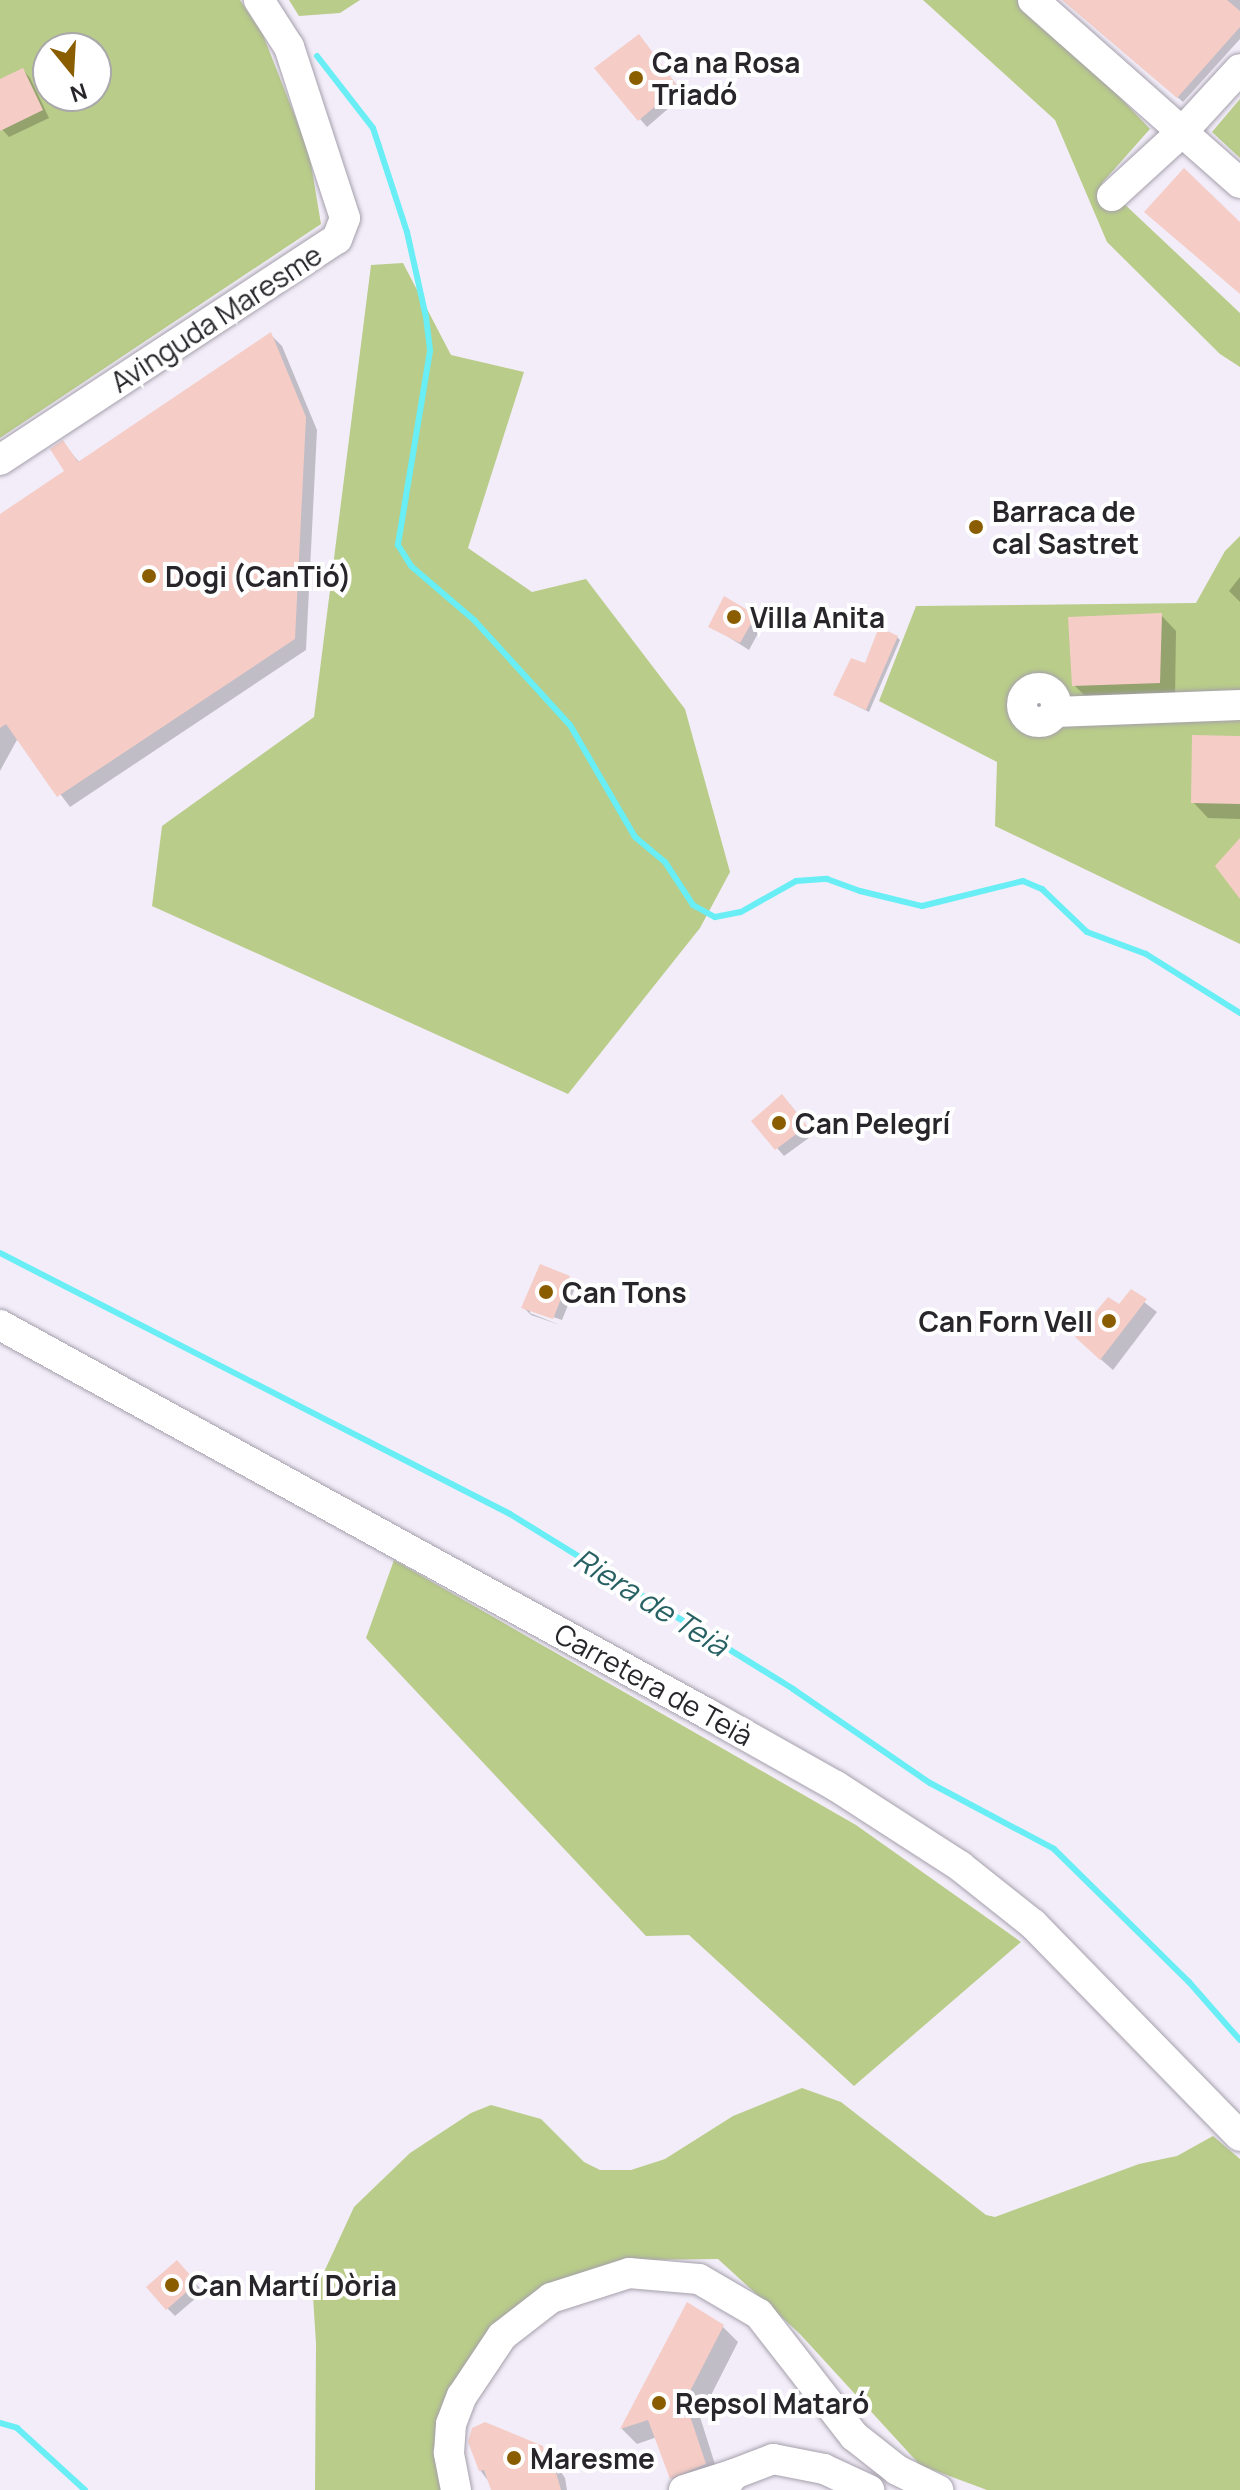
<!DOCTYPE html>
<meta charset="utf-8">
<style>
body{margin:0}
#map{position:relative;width:1240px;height:2490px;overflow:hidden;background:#f2edf9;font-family:Manrope,sans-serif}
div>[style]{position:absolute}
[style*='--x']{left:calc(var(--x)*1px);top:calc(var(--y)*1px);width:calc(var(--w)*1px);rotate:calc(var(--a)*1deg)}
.green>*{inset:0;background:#b9cc89}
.shadow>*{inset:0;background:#0003}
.stream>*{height:6px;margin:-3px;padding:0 3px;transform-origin:3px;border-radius:3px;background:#68eef4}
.building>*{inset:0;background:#f5cdc6}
.roads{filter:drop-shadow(0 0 2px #a5a0ab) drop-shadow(0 0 2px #a5a0ab)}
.minor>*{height:30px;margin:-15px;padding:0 15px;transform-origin:15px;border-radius:15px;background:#fff}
.minor>.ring{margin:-15px;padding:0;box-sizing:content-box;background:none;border:30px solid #fff;border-radius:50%}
.dots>*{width:22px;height:22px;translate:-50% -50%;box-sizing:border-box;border:4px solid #fff;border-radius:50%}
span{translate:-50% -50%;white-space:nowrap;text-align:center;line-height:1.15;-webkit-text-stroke:8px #fff;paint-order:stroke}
.poi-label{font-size:28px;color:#28262a;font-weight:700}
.left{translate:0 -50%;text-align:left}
.right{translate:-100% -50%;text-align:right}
.street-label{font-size:28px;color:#28262a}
.water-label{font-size:30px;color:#286163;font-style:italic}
.north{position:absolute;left:32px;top:32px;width:80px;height:80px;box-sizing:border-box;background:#fff;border:2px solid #a9a8aa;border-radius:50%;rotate:162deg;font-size:22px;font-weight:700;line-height:32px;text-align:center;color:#28262a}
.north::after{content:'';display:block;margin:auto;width:28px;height:36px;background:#8a5e00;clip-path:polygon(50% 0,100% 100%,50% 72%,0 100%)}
</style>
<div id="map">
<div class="green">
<i style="clip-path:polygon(evenodd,0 0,240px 0,263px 35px,309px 152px,321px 224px,0 438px,0 0,48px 48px,96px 48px,96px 96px,48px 96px,48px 48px)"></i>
<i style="clip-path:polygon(289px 0,360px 0,340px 13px,299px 16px)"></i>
<i style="clip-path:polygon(923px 0,1028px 0,1150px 129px,1102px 183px,1240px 313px,1240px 367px,1220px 354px,1107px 242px,1055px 120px)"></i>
<i style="clip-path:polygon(1240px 99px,1240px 158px,1212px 132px)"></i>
<i style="clip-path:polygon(403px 263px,451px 355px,524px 372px,468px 548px,532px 592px,586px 579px,685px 709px,730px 872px,700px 928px,568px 1094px,152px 906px,162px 826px,314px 717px,371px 265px)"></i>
<i style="clip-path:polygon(1240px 536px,1240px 944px,995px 826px,997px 762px,879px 701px,916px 606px,1196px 603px,1225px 551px)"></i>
<i style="clip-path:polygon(394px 1560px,856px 1825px,1021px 1942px,854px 2086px,689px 1935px,646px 1936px,366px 1638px)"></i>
<i style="clip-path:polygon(802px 2088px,841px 2102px,986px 2215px,995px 2217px,1139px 2164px,1177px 2156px,1213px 2136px,1240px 2159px,1240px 2490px,987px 2490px,920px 2465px,800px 2334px,718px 2259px,639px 2260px,490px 2333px,444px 2490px,315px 2490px,316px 2344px,313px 2296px,354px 2207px,410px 2153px,471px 2113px,491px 2105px,541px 2119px,584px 2162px,600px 2170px,631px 2170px,665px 2159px,733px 2116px)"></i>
</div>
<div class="shadow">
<i style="clip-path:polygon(1064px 0,1240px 0,1240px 39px,1183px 102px)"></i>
<i style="clip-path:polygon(646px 44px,684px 95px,647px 127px,596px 69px)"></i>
<i style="clip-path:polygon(23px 70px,30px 78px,49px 118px,9px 137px,0 127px,0 81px)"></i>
<i style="clip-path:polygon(271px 335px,282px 346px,317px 430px,306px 650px,70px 807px,18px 738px,0 771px,0 517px,67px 472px,63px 443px,80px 463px)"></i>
<i style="clip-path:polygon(1240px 577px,1240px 602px,1229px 591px)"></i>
<i style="clip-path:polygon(1161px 615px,1176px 631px,1175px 698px,1090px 701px,1074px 685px)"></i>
<i style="clip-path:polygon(754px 616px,763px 624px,749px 650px,711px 626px)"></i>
<i style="clip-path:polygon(897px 637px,900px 640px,869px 712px,835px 695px)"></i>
<i style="clip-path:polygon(1240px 738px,1240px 819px,1208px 818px,1193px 802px)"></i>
<i style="clip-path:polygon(790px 1104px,813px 1135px,784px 1156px,754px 1121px)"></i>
<i style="clip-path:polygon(568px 1278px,576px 1285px,562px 1320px,530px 1309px,530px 1313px,560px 1325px,531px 1315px,523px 1307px)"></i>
<i style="clip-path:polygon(1131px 1292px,1157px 1312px,1113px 1370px,1089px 1349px)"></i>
<i style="clip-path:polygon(185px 2270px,203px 2292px,175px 2316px,167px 2308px)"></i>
<i style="clip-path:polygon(688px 2305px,722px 2326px,738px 2342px,700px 2417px,720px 2480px,684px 2490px,672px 2478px,657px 2437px,637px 2444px,622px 2429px)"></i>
<i style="clip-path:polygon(541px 2447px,558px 2474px,561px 2472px,565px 2478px,567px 2490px,495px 2490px,480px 2470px)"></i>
</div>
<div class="stream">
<i style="--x:317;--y:56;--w:91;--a:52.1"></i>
<i style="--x:373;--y:128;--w:109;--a:71.9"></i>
<i style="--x:407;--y:232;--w:87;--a:77.4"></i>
<i style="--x:426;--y:317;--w:34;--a:83"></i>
<i style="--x:430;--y:351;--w:197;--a:99.4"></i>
<i style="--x:398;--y:545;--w:25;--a:58"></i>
<i style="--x:411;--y:566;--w:83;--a:40.6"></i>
<i style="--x:474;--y:620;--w:142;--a:47.6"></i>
<i style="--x:570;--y:725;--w:129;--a:59.9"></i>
<i style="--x:635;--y:837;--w:39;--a:40"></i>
<i style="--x:665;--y:862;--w:51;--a:56.9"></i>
<i style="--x:693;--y:905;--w:25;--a:29"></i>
<i style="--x:715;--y:917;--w:26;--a:-11"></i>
<i style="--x:741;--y:912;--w:63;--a:-29.4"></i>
<i style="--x:796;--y:881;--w:31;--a:-4"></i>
<i style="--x:827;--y:879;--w:35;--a:20"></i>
<i style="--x:860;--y:891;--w:64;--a:13.6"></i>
<i style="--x:922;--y:906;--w:104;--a:-13.9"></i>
<i style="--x:1023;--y:881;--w:21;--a:23"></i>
<i style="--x:1042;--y:889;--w:62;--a:43.7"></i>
<i style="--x:1087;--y:932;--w:63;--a:20.4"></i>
<i style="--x:1146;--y:954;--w:111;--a:32.1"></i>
<i style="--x:0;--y:1253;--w:573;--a:27.1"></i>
<i style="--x:510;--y:1514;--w:333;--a:31.7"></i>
<i style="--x:793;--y:1689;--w:166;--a:34.5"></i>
<i style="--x:930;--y:1783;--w:140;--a:28"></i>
<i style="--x:1054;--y:1849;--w:190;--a:44.6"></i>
<i style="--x:1189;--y:1982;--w:77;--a:48.7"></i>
<i style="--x:0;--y:2423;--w:18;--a:16"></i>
<i style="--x:17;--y:2428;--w:92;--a:42.4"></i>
</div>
<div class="building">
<i style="clip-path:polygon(1062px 0,1227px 0,1240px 11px,1240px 27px,1177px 98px)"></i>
<i style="clip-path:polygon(639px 34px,678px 87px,638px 121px,594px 68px)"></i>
<i style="clip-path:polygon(23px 68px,43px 110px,0 131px,0 79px)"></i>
<i style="clip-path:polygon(1184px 168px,1240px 222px,1240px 294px,1144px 212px)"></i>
<i style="clip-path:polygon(271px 332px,306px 417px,295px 639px,57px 797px,6px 724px,0 728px,0 514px,64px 471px,50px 449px,63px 440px,78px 462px)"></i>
<i style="clip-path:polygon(724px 596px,756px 615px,740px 643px,708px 627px)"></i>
<i style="clip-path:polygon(1162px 613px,1160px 683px,1072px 686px,1068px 617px)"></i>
<i style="clip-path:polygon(879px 627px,898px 636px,866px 710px,833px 695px,851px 658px,865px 663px)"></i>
<i style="clip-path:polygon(1192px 735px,1240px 736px,1240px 804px,1191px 803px)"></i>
<i style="clip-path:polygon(1240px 838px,1240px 899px,1215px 866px)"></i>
<i style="clip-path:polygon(782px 1094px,807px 1126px,775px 1150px,751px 1121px)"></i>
<i style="clip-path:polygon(540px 1264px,570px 1276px,553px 1319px,521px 1308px)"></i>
<i style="clip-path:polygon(1131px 1289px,1147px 1299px,1100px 1360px,1075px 1337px,1108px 1297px,1119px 1304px)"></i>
<i style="clip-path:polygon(177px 2260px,197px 2283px,166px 2310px,146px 2287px)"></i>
<i style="clip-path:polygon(687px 2302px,724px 2325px,685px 2401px,706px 2464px,670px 2479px,648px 2420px,620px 2429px)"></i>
<i style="clip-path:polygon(485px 2422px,543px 2446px,544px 2452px,551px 2455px,561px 2490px,491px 2490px,484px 2470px,479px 2471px,468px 2442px,472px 2428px)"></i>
</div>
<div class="roads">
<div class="minor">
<i style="--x:1033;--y:0;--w:276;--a:41.5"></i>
<i style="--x:1112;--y:196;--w:96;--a:-42.5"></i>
<i style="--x:1183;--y:131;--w:84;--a:-47.4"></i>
<i style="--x:0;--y:460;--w:403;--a:-33.3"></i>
<i style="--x:337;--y:239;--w:22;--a:-69"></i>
<i style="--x:345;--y:218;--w:180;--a:-108.1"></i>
<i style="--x:289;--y:47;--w:56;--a:-122.6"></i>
<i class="ring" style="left:1022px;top:688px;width:4px;height:4px"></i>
<i style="--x:1055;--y:712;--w:185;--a:-2.2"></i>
<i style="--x:0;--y:1325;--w:808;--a:28.79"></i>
<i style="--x:708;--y:1714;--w:147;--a:29.4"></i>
<i style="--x:836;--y:1786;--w:148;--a:32.8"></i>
<i style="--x:960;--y:1866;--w:93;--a:38.5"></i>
<i style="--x:1033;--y:1924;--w:296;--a:45.7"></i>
<i style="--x:456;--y:2490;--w:38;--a:-101"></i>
<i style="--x:449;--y:2453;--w:29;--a:-86"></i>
<i style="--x:451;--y:2424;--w:30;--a:-69"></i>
<i style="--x:462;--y:2396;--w:72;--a:-56.3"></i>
<i style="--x:502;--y:2336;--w:62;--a:-37.8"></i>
<i style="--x:551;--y:2298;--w:82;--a:-17.8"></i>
<i style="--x:629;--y:2273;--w:70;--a:4.9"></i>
<i style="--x:699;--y:2279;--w:69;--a:30.3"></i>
<i style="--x:759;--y:2314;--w:155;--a:52.1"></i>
<i style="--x:854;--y:2436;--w:55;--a:38.3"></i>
<i style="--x:897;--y:2470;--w:46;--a:26"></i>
<i style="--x:684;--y:2490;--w:52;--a:-17.7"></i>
<i style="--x:722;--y:2490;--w:20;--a:-53"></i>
<i style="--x:734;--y:2474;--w:42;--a:-21"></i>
<i style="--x:773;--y:2459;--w:52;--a:11.1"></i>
<i style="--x:824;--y:2469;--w:50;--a:25"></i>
</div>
</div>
<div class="dots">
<i style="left:636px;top:78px;background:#8a5e00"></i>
<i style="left:976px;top:527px;background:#8a5e00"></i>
<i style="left:149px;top:576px;background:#8a5e00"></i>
<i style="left:734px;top:617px;background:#8a5e00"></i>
<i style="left:779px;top:1123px;background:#8a5e00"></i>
<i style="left:546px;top:1292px;background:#8a5e00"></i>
<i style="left:1109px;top:1321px;background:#8a5e00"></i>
<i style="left:172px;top:2285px;background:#8a5e00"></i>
<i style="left:659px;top:2403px;background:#8a5e00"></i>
<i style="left:514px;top:2458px;background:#8a5e00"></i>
</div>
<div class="poi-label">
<span class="left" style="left:652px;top:78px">Ca na Rosa<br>Triadó</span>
<span class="left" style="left:992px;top:527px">Barraca de<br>cal Sastret</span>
<span class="left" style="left:165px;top:576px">Dogi (CanTió)</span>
<span class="left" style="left:750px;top:617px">Villa Anita</span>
<span class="left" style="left:795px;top:1123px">Can Pelegrí</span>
<span class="left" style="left:562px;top:1292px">Can Tons</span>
<span class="right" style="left:1093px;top:1321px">Can Forn Vell</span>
<span class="left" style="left:188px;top:2285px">Can Martí Dòria</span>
<span class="left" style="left:675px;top:2403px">Repsol Mataró</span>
<span class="left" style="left:530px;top:2458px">Maresme</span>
</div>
<div class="street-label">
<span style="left:216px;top:318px;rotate:-33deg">Avinguda Maresme</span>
<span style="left:654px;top:1684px;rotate:29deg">Carretera de Teià</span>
</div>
<div class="water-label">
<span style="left:651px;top:1602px;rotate:32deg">Riera de Teià</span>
</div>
<div class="north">N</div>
</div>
